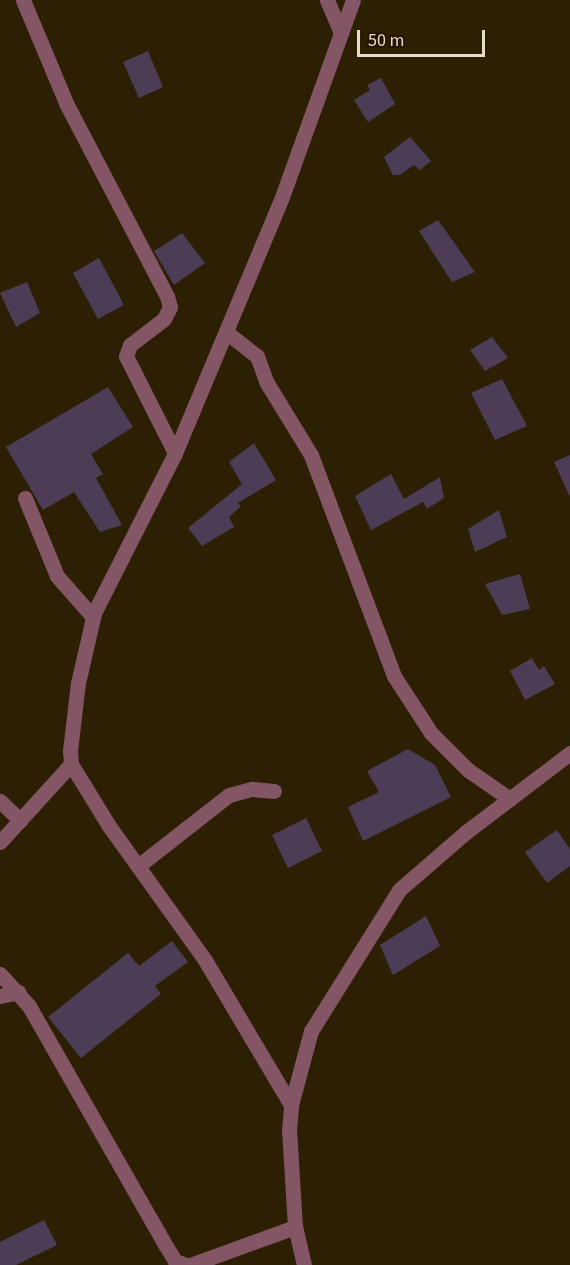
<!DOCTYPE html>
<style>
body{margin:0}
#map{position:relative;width:570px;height:1265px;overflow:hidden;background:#2d1f04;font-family:"Source Sans 3",sans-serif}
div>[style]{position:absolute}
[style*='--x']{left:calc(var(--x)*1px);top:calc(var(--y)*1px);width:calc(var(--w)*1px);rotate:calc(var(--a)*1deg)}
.building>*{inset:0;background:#4c3c55}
.minor>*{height:15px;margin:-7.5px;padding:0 7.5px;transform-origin:7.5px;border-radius:7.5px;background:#835565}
.tertiary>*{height:15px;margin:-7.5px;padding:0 7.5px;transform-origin:7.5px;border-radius:7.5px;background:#835565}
span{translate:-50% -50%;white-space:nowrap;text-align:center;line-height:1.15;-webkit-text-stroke:4.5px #231500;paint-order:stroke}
.scale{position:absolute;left:357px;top:30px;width:128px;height:27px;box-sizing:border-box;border:3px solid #e6ddcd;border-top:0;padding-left:8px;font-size:18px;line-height:21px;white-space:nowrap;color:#e6ddcd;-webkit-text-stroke:4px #231500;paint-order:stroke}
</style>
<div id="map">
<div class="building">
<i style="clip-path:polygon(148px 51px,163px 87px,139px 98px,123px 62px)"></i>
<i style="clip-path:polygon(381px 78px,395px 104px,368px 122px,354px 100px,370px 90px,367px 85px)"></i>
<i style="clip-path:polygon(410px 137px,431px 161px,420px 170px,414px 165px,400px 175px,393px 175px,384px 157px)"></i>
<i style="clip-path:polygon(438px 220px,475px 272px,452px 282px,419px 231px)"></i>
<i style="clip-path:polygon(182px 233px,205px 263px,174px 285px,154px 251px)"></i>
<i style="clip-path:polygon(99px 258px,124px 305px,98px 319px,73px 273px)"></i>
<i style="clip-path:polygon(27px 282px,40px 313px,16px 327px,0 293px)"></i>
<i style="clip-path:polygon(492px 337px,508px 358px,485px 371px,470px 350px)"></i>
<i style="clip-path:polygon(502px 379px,527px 426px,495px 440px,471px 393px)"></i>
<i style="clip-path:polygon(108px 387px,133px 427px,91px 454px,103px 474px,96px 478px,122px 525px,100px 532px,74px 492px,43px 510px,6px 447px)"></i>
<i style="clip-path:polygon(254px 443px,276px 480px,238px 503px,241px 506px,229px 517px,234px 527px,202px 546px,188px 528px,242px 484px,229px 462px)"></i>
<i style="clip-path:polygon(570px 455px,570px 497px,554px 462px)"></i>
<i style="clip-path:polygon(391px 474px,404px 499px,440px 477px,444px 498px,427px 509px,423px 502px,371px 530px,355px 496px)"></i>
<i style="clip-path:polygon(499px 510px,507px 537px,475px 552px,468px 529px)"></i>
<i style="clip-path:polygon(520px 574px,530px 609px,502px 615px,485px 584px)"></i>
<i style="clip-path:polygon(532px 658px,539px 670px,544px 666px,555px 684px,525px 700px,510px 671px)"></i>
<i style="clip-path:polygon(408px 749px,435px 765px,451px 797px,363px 841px,348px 807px,379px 792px,367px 771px)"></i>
<i style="clip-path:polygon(306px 818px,322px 851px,288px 868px,272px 835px)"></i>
<i style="clip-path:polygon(557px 830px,570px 849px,570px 866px,547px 883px,525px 852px)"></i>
<i style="clip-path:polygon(426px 916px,440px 946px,393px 975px,380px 945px)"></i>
<i style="clip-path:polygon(172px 941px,188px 962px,155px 986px,161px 994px,81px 1058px,48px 1017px,128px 953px,139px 966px)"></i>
<i style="clip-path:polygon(44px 1220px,57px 1245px,16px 1265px,0 1265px,0 1242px)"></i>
</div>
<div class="minor">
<i style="--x:23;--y:0;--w:114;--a:67.3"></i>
<i style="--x:67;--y:105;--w:216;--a:62.4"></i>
<i style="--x:167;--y:296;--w:11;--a:75"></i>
<i style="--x:170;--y:307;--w:13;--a:117"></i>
<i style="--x:164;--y:319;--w:43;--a:142.6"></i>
<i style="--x:130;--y:345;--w:12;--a:110"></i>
<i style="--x:126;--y:356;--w:109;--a:63.2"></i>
<i style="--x:327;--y:0;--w:36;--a:67"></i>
<i style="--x:226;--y:332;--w:39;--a:38"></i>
<i style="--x:257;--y:356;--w:29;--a:70"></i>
<i style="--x:267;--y:383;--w:84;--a:58.6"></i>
<i style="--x:311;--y:455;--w:236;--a:69.4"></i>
<i style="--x:394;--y:676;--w:68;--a:57"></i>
<i style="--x:431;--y:733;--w:52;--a:45"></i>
<i style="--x:468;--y:770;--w:51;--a:34.6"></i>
<i style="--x:25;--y:498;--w:84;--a:67.7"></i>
<i style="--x:57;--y:576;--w:55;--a:48.7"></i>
<i style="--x:0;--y:801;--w:28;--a:44"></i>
<i style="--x:0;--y:842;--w:105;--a:-47.7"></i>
<i style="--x:138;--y:866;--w:115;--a:-38"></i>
<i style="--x:229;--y:795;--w:24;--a:-15"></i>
<i style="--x:252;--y:789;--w:22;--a:5"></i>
<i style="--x:0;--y:974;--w:43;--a:47.8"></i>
<i style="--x:29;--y:1006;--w:276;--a:60.3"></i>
<i style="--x:166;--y:1246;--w:17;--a:59"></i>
<i style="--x:175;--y:1261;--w:12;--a:20"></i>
<i style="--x:0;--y:996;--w:19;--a:-12"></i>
<i style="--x:291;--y:1105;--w:169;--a:-120.7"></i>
<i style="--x:205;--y:960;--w:165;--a:-125.6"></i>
<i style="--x:109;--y:826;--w:73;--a:-121.5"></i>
<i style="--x:71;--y:764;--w:13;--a:-94"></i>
<i style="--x:70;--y:751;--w:68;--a:-83.3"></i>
<i style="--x:78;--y:683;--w:72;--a:-77.1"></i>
<i style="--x:94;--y:613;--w:179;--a:-63.1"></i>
<i style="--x:175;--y:453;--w:277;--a:-67.3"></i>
<i style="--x:282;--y:197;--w:209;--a:-70.2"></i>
<i style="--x:190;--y:1265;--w:112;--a:-19.9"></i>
</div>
<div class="tertiary">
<i style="--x:304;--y:1265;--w:39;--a:-103"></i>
<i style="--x:295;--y:1227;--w:97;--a:-93.5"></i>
<i style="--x:289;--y:1130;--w:25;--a:-85"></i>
<i style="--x:291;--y:1105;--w:77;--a:-74.9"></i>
<i style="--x:311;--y:1031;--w:166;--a:-58"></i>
<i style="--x:399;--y:890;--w:89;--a:-40.9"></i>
<i style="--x:466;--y:832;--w:131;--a:-37.2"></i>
</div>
<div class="scale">50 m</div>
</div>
